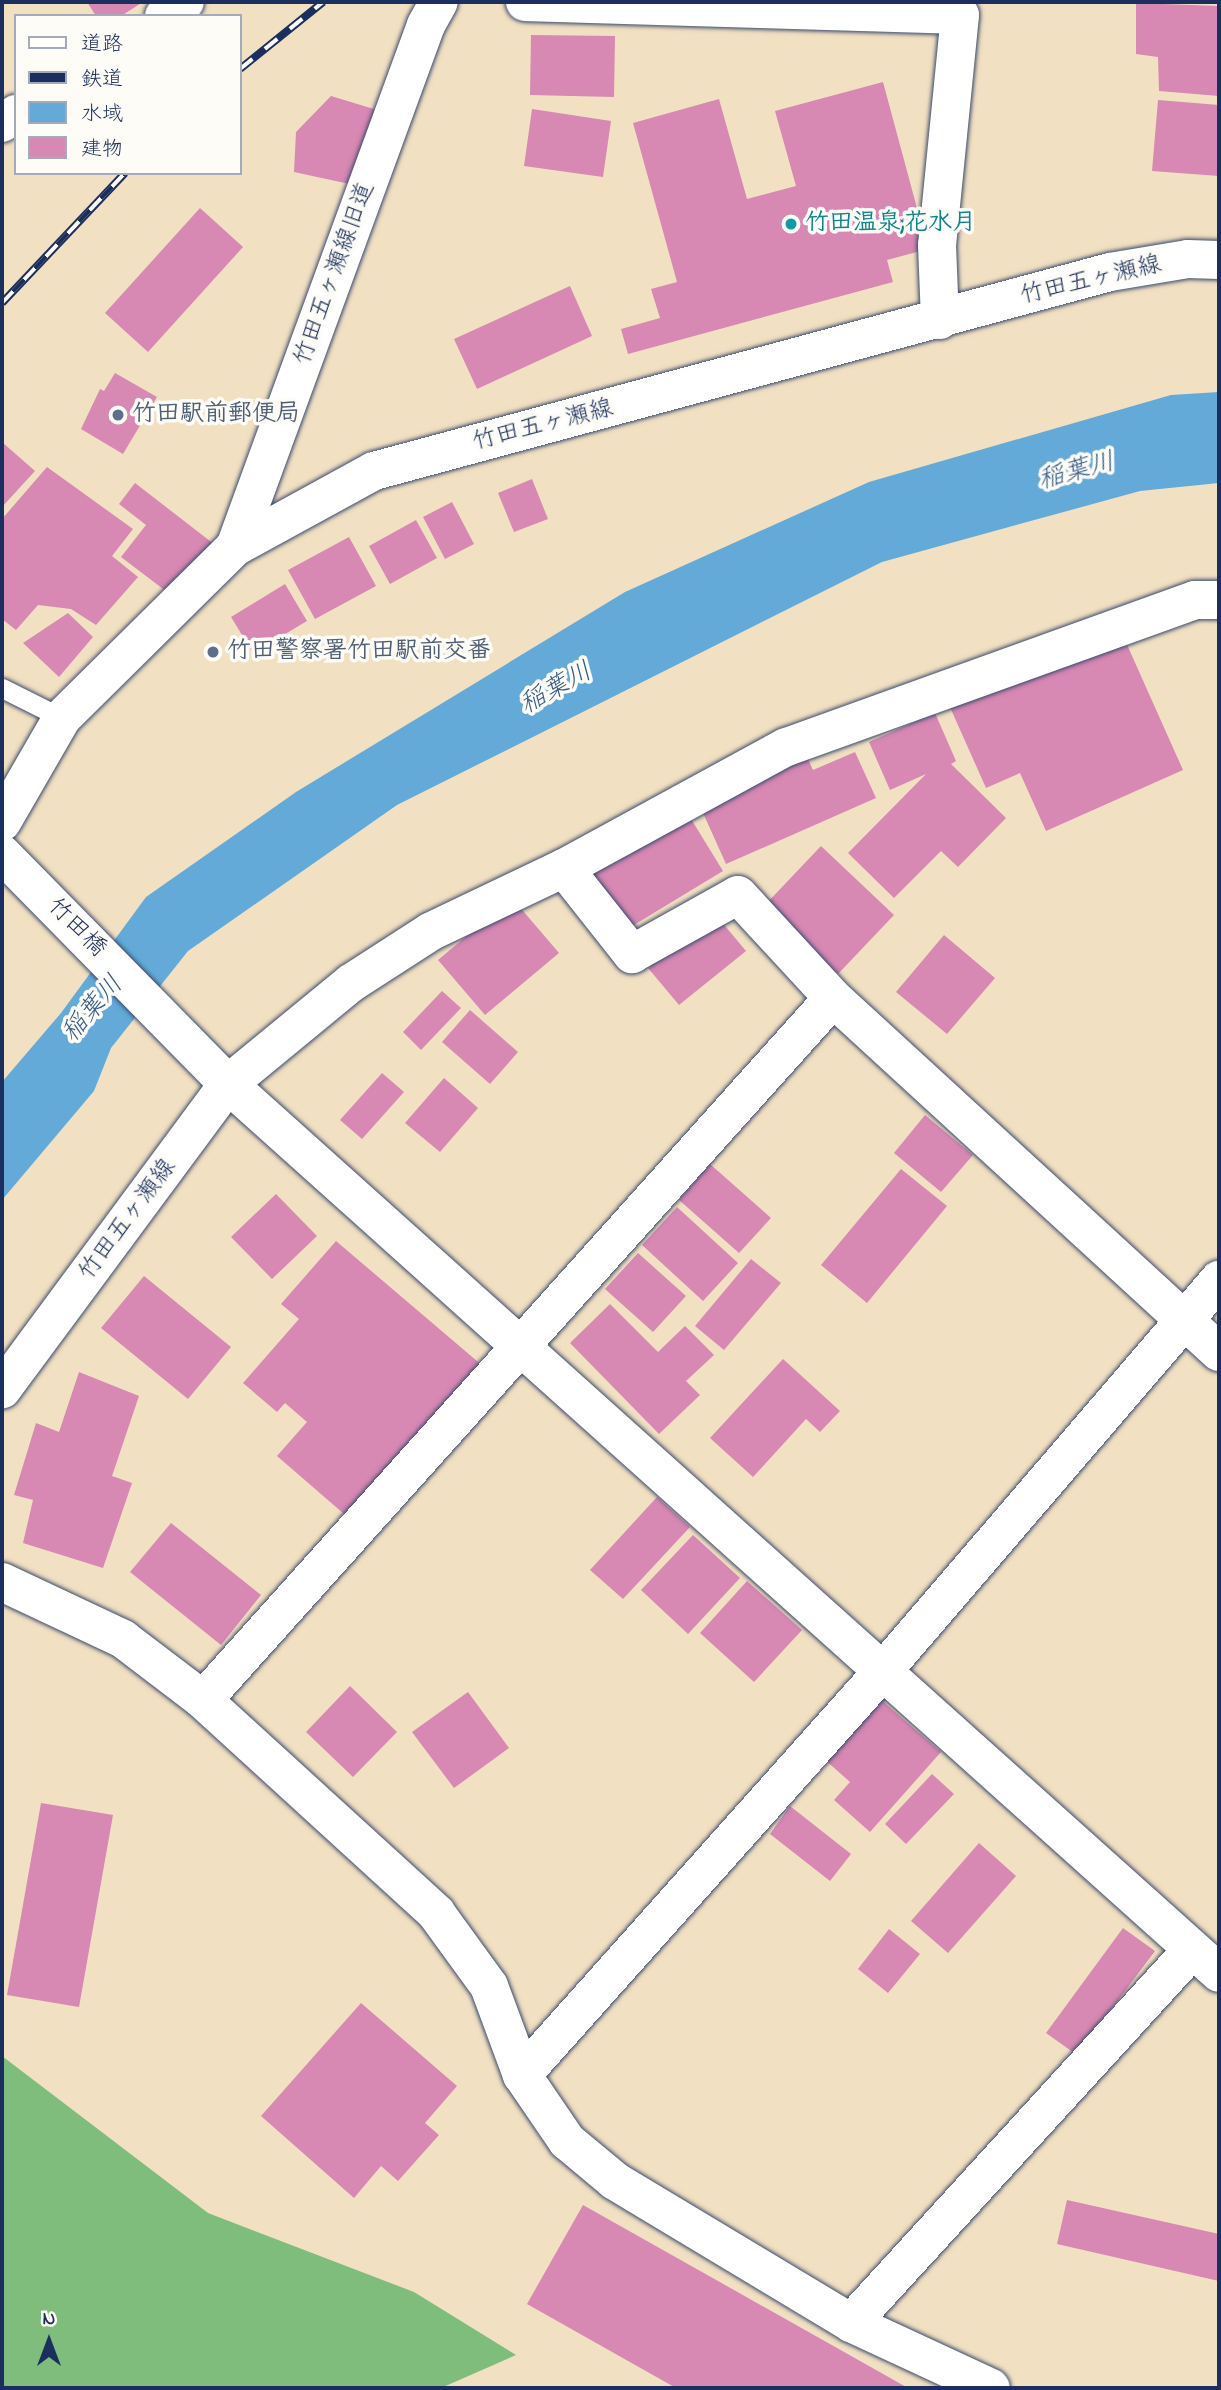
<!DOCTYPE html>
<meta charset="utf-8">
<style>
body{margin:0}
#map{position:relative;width:1221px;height:2390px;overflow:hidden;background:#f2e0c2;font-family:"Indie Flower","Klee One",sans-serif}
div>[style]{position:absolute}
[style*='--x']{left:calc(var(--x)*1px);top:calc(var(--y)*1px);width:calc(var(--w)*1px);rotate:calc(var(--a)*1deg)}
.forest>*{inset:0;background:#7fbd7d}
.water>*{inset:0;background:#63aad9}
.building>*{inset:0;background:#d788b3}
.roads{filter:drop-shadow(0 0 2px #3b4a6d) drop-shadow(0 0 2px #3b4a6d)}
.lane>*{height:19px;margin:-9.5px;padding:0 9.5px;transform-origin:9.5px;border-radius:9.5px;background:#fff}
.street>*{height:38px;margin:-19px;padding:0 19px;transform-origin:19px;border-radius:19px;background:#fff}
.primary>*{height:38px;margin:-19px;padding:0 19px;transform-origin:19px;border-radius:19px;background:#fff}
.rail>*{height:8px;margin-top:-4px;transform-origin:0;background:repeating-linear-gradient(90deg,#fdfcf7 0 16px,#1b2f5e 0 32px);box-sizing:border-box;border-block:2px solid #1b2f5e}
.dots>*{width:19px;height:19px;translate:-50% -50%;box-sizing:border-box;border:4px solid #fdfcf7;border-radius:50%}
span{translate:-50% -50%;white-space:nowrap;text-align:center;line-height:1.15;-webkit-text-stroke:7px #fdfcf7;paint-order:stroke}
.culture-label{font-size:24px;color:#0d838f;font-weight:700}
.left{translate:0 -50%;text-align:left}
.street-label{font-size:24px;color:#1b2f5e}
.service-label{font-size:24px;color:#4e5e75;font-weight:700}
.water-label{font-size:26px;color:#345a89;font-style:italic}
.frame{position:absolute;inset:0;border:4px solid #1b2f5e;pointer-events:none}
.legend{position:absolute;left:14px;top:14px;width:228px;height:161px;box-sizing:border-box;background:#fdfcf7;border:2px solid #a3aaba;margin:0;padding:9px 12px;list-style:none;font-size:21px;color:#1b2f5e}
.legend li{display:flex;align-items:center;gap:14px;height:35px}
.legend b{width:35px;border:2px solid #a3aaba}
.north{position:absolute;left:14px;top:2306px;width:70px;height:70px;-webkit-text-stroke:5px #fdfcf7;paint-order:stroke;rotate:0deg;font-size:19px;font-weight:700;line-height:28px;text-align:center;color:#1b2f5e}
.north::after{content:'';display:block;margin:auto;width:24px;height:32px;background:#1b2f5e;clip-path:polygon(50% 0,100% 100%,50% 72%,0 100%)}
</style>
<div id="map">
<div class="forest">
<i style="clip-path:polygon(2px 2056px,208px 2213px,414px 2292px,516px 2355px,441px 2388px,2px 2388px)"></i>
</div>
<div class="water">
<i style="clip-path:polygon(1219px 392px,1219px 483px,1140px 491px,882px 562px,397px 805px,188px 951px,111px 1048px,94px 1091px,2px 1200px,2px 1082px,61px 1013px,146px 897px,296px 792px,625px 592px,869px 482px,1171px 395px)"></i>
</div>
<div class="building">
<i style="clip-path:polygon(87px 2px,143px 2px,121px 16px,96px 16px)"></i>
<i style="clip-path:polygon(1136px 3px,1219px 6px,1219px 96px,1159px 91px,1158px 57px,1136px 54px)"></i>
<i style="clip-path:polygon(531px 35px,615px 36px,614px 97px,530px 95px)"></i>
<i style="clip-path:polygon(883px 82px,928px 249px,887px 260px,893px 282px,628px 354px,621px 329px,660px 318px,651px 289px,677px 282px,633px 123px,719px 99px,747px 199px,796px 186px,775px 111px)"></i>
<i style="clip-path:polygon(331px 96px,387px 113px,368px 188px,294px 172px,296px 132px)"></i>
<i style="clip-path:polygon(1158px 100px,1219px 105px,1219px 176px,1152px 171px)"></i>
<i style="clip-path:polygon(532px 109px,611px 121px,603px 177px,524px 166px)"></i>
<i style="clip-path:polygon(200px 208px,243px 247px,148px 352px,105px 313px)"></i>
<i style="clip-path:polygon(570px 286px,592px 336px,477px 389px,454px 339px)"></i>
<i style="clip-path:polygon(115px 373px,157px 397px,123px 454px,81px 429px,100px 389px,104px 391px)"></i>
<i style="clip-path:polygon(2px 442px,35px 471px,2px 507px)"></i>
<i style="clip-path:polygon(47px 467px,133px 529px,112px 556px,138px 577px,96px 625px,71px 609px,38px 605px,16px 630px,2px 619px,2px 519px)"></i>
<i style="clip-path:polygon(532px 479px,548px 519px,514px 532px,498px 493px)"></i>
<i style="clip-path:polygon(135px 483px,219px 548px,179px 601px,121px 557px,146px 525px,119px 504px)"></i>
<i style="clip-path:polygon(452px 502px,474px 544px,445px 559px,423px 517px)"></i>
<i style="clip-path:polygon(416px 520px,437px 558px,390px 584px,369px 546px)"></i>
<i style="clip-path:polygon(349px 537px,376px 586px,315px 619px,288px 570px)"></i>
<i style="clip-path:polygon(285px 584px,307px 621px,253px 653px,231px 617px)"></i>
<i style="clip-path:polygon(68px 613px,93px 637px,59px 677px,23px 643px)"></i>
<i style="clip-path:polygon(1120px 629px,1183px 770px,1046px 831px,1020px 773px,986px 788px,949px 705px)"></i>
<i style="clip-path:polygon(935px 713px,956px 761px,951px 764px,1006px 818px,958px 867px,941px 851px,894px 898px,848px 853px,926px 774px,890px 790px,869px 742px)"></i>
<i style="clip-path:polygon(855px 752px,876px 798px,726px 864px,699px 804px,807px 757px,813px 770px)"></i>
<i style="clip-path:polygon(688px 814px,723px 871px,624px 931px,589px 874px)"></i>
<i style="clip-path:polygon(821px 846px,894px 915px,838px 974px,765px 905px)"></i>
<i style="clip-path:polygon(512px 898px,559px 953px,485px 1015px,438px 960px)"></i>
<i style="clip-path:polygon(715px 914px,746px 951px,679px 1005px,648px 968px)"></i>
<i style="clip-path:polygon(944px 935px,995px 978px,947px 1034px,896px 992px)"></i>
<i style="clip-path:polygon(442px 991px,461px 1008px,421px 1050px,403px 1032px)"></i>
<i style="clip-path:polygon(470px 1010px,518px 1052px,490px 1084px,442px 1042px)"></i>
<i style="clip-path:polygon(382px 1073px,404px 1092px,362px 1139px,340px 1120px)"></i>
<i style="clip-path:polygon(444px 1078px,478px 1108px,440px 1152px,405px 1123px)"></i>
<i style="clip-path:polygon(925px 1115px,973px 1155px,941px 1192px,894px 1153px)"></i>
<i style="clip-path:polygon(710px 1164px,771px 1218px,739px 1253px,679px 1200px)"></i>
<i style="clip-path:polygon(901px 1169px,947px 1206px,867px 1303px,821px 1265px)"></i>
<i style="clip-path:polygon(276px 1194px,317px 1236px,272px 1279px,231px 1237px)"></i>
<i style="clip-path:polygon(677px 1207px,738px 1263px,703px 1301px,642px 1245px)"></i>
<i style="clip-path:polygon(336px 1241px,484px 1367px,351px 1520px,277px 1456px,307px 1422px,285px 1403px,277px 1412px,243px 1383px,299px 1319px,281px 1304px)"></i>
<i style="clip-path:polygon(638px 1253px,686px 1296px,653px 1332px,605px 1289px)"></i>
<i style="clip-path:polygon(751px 1259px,781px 1283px,724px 1350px,695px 1326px)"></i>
<i style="clip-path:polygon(144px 1276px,231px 1347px,188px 1399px,101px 1328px)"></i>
<i style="clip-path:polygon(610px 1304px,658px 1352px,685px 1326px,714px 1355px,686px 1381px,700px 1395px,659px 1434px,570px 1343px)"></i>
<i style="clip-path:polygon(783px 1359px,840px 1411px,820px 1432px,806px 1419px,753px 1477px,710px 1438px)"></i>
<i style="clip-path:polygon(79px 1372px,139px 1396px,112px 1476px,132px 1483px,103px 1568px,23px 1543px,33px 1500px,14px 1495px,36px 1423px,59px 1432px)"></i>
<i style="clip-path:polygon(657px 1497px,690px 1527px,623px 1599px,590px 1570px)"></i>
<i style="clip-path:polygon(171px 1523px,261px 1595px,221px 1645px,130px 1572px)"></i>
<i style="clip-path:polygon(693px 1535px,740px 1578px,688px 1634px,641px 1590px)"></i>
<i style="clip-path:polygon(747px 1581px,802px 1630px,754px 1682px,700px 1633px)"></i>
<i style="clip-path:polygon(350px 1686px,397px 1732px,353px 1777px,306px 1732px)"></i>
<i style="clip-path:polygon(468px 1692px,509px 1748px,454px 1788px,412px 1732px)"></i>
<i style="clip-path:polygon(879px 1698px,941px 1752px,870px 1832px,834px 1800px,850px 1782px,824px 1759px)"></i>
<i style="clip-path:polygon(932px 1774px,954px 1794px,906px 1844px,885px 1824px)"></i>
<i style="clip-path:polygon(41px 1803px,113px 1815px,79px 2007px,7px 1995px)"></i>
<i style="clip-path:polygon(790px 1806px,851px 1854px,830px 1881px,770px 1834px)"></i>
<i style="clip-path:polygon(979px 1843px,1016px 1876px,948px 1953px,911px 1921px)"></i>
<i style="clip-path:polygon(1123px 1928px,1155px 1951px,1077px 2055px,1046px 2033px)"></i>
<i style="clip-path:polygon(889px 1929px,920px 1954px,888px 1993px,858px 1969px)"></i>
<i style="clip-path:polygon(361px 2003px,457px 2086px,425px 2123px,439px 2135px,398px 2181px,381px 2166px,354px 2198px,261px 2116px)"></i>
<i style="clip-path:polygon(1067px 2200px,1219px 2234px,1219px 2281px,1057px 2244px)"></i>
<i style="clip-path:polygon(583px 2205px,908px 2388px,676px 2388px,527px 2304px)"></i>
</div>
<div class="roads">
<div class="lane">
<i style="--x:2;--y:688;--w:67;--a:26.6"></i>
</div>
<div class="street">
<i style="--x:525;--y:2;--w:435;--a:1.7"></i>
<i style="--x:960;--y:15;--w:231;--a:95.7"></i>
<i style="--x:937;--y:245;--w:75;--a:87.7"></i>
<i style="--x:164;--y:16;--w:25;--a:-34"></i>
<i style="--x:2;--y:123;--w:17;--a:-33"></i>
<i style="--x:235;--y:547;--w:556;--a:-69.9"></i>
<i style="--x:426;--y:25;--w:26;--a:-61"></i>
<i style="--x:1219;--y:600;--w:24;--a:180"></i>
<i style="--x:1195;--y:600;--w:435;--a:160.2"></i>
<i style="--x:786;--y:747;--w:253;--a:151.4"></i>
<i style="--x:564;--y:868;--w:148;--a:154.5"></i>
<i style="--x:430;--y:932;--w:94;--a:147.2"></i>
<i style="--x:351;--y:983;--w:159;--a:140.6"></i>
<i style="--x:228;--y:1084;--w:1331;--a:41.89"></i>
<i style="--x:564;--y:868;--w:110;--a:51.7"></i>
<i style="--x:632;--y:954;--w:121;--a:-29.1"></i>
<i style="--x:738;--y:895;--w:140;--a:47.3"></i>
<i style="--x:833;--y:998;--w:524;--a:42.52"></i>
<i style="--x:2;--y:1582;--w:134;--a:25.2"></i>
<i style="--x:123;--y:1639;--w:101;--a:37.3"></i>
<i style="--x:203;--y:1700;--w:316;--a:42.4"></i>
<i style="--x:436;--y:1913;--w:90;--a:54"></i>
<i style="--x:489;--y:1986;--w:95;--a:69.7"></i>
<i style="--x:522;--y:2075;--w:80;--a:55.7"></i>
<i style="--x:567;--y:2141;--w:62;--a:39.8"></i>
<i style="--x:615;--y:2181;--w:275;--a:31"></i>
<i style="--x:851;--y:2323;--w:154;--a:24.9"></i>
<i style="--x:203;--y:1700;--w:943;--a:-48.09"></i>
<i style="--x:522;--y:2075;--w:542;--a:-48.22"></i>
<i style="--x:883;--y:1671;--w:516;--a:-49.33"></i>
<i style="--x:851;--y:2323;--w:504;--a:-47.57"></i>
</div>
<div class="primary">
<i style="--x:2;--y:822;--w:120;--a:-60"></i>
<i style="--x:62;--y:718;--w:243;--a:-44.7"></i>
<i style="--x:235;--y:547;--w:158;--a:-28.7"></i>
<i style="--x:374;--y:471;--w:762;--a:-15.13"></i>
<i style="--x:1110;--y:272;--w:79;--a:-9.5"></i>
<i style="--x:1188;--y:259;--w:31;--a:2"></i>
<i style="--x:2;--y:854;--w:322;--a:45.5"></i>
<i style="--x:228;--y:1084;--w:380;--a:126.5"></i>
</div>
</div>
<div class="rail">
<i style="--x:240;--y:69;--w:107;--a:-38.9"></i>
<i style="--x:2;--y:303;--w:179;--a:-46.6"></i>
</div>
<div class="dots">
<i style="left:791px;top:224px;background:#0f9aa8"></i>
<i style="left:118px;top:415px;background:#5c6f8a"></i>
<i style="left:213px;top:652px;background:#5c6f8a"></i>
</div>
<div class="culture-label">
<span class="left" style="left:805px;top:224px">竹田温泉;花水月</span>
</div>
<div class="street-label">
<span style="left:335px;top:274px;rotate:-70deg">竹田五ヶ瀬線旧道</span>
<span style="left:1091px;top:281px;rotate:-13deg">竹田五ヶ瀬線</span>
<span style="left:543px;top:426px;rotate:-14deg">竹田五ヶ瀬線</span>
<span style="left:76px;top:928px;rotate:45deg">竹田橋</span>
<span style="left:128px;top:1220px;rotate:-53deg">竹田五ヶ瀬線</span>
</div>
<div class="service-label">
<span class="left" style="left:132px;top:415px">竹田駅前郵便局</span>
<span class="left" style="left:227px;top:652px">竹田警察署竹田駅前交番</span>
</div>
<div class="water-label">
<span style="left:1077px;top:473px;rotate:-15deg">稲葉川</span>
<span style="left:557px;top:690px;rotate:-29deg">稲葉川</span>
<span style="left:94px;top:1010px;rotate:-49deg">稲葉川</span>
</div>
<div class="frame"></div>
<ul class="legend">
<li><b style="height:9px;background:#fff"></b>道路</li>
<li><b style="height:9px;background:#1b2f5e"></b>鉄道</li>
<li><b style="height:19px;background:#63aad9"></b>水域</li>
<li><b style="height:19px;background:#d788b3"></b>建物</li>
</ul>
<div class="north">N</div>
</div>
